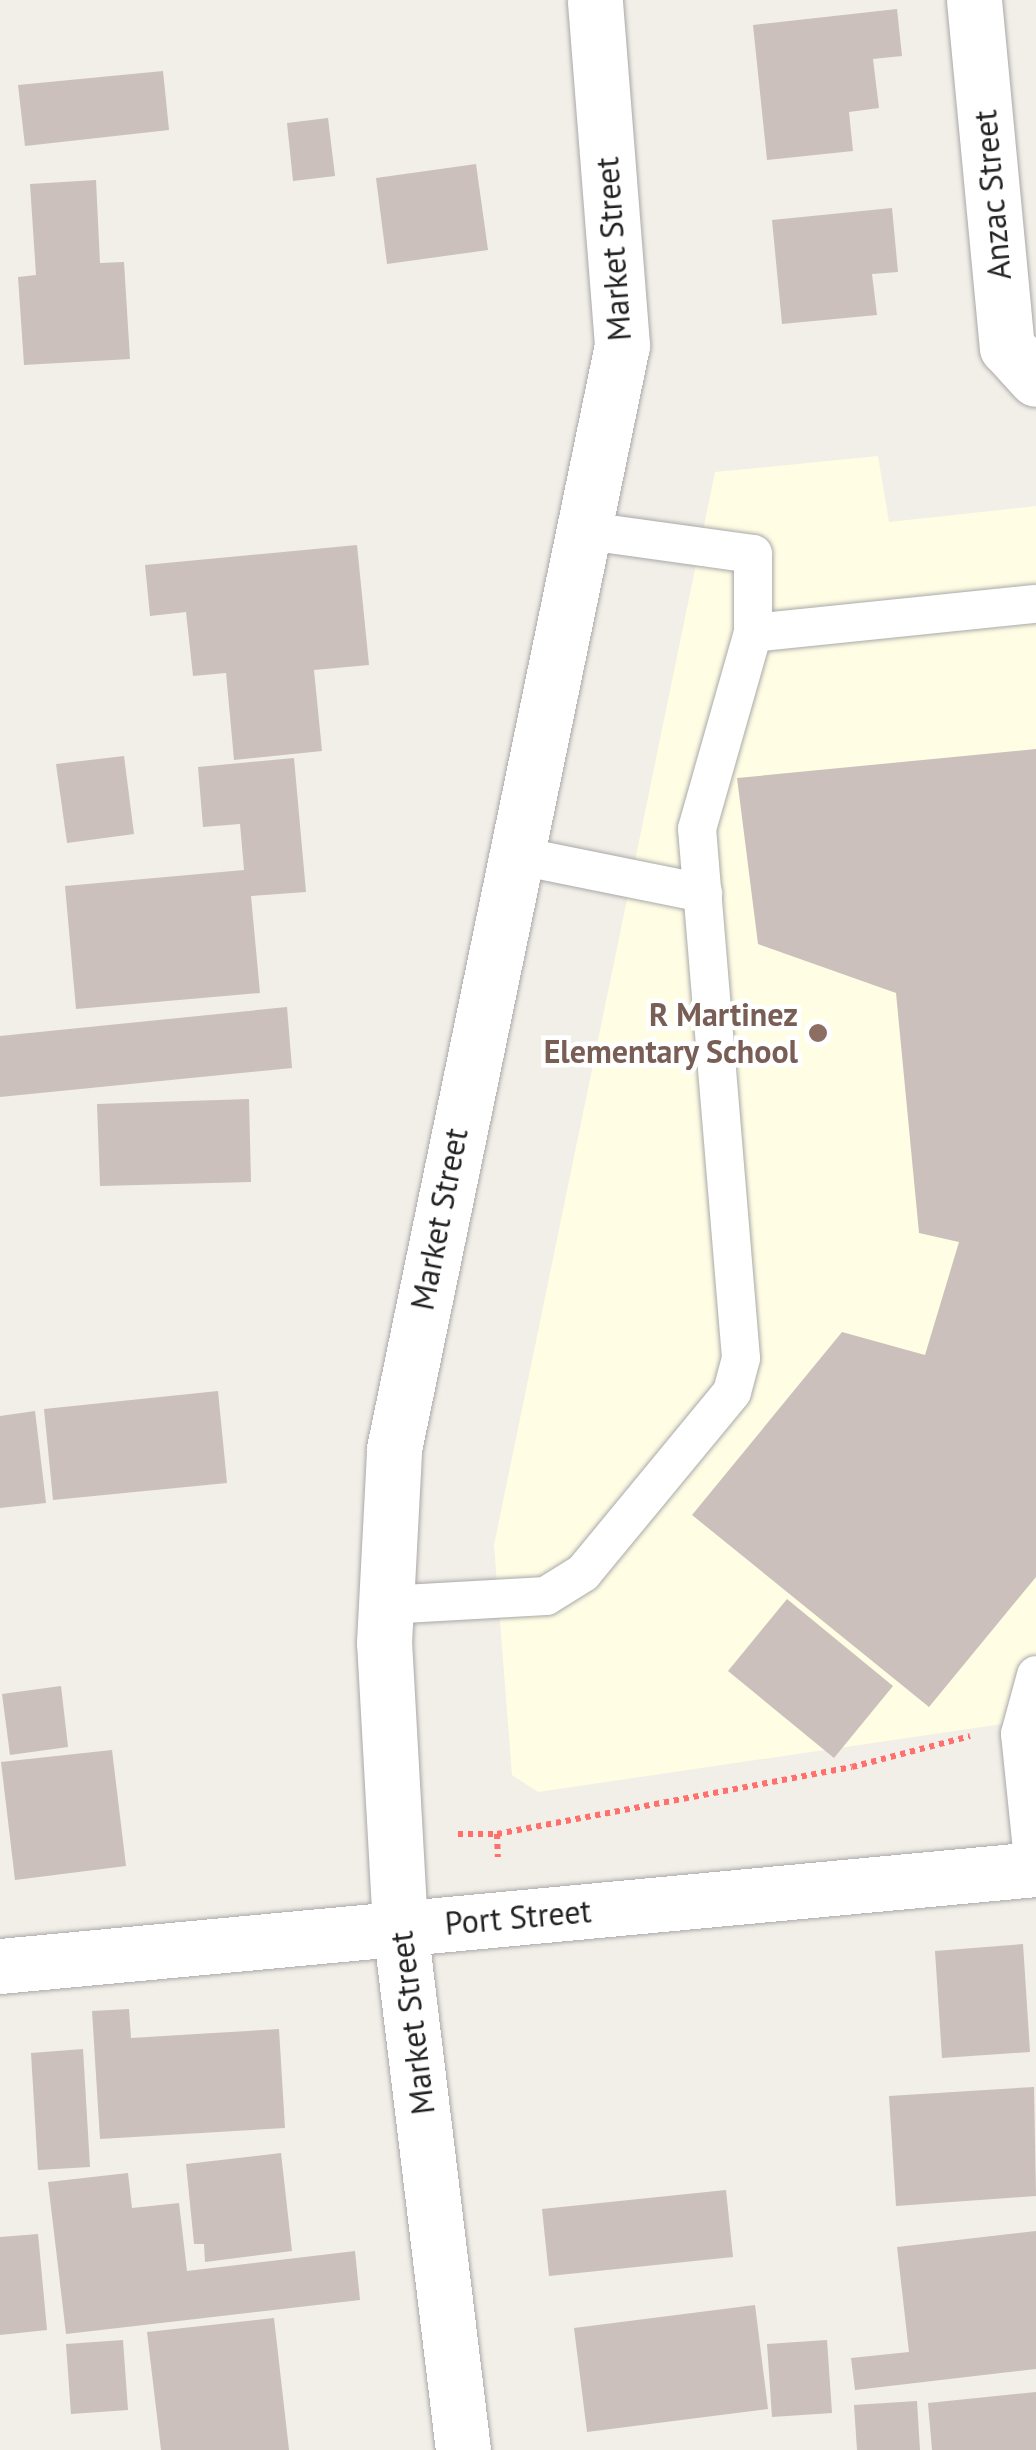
<!DOCTYPE html>
<style>
body{margin:0}
#map{position:relative;width:1036px;height:2450px;overflow:hidden;background:#f2eee8;font-family:"PT Sans",sans-serif}
div>[style]{position:absolute}
[style*='--x']{left:calc(var(--x)*1px);top:calc(var(--y)*1px);width:calc(var(--w)*1px);rotate:calc(var(--a)*1deg)}
.education>*{inset:0;background:#fffde4}
.building>*{inset:0;background:#cbc0bb}
.path>*{height:6px;margin-top:-3px;transform-origin:0;background:repeating-linear-gradient(90deg,#ff706c 0 5px,transparent 0 10px)}
.roads{filter:drop-shadow(0 0 2px #a9a9a9) drop-shadow(0 0 2px #a9a9a9)}
.service>*{height:38px;margin:-19px;padding:0 19px;transform-origin:19px;border-radius:19px;background:#fff}
.minor>*{height:55px;margin:-27.5px;padding:0 27.5px;transform-origin:27.5px;border-radius:27.5px;background:#fff}
.tertiary>*{height:55px;margin:-27.5px;padding:0 27.5px;transform-origin:27.5px;border-radius:27.5px;background:#fff}
.dots>*{width:28px;height:28px;translate:-50% -50%;box-sizing:border-box;border:5px solid #fff;border-radius:50%}
span{translate:-50% -50%;white-space:nowrap;text-align:center;line-height:1.15;-webkit-text-stroke:9px #fff;paint-order:stroke}
.street-label{font-size:32px;color:#222}
.education-label{font-size:32px;color:#785e54;font-weight:700}
.right{translate:-100% -50%;text-align:right}
</style>
<div id="map">
<div class="education">
<i style="clip-path:polygon(878px 456px,889px 522px,1036px 506px,1036px 1719px,538px 1792px,512px 1775px,494px 1545px,715px 472px)"></i>
</div>
<div class="building">
<i style="clip-path:polygon(897px 9px,902px 56px,873px 59px,879px 108px,849px 112px,853px 151px,767px 160px,753px 25px)"></i>
<i style="clip-path:polygon(163px 71px,169px 130px,25px 146px,18px 85px)"></i>
<i style="clip-path:polygon(328px 118px,335px 176px,293px 181px,287px 123px)"></i>
<i style="clip-path:polygon(476px 164px,488px 250px,387px 264px,376px 178px)"></i>
<i style="clip-path:polygon(96px 180px,100px 263px,124px 262px,130px 359px,24px 365px,18px 277px,36px 275px,30px 184px)"></i>
<i style="clip-path:polygon(892px 208px,898px 272px,872px 274px,877px 315px,782px 324px,772px 220px)"></i>
<i style="clip-path:polygon(357px 545px,369px 665px,314px 670px,322px 751px,234px 760px,226px 673px,193px 676px,186px 612px,150px 616px,145px 565px)"></i>
<i style="clip-path:polygon(1036px 749px,1036px 1577px,929px 1707px,692px 1515px,842px 1332px,925px 1355px,959px 1242px,919px 1233px,896px 993px,758px 944px,737px 778px)"></i>
<i style="clip-path:polygon(124px 756px,134px 834px,67px 843px,56px 764px)"></i>
<i style="clip-path:polygon(294px 758px,306px 892px,251px 896px,260px 993px,76px 1009px,65px 886px,244px 870px,240px 824px,203px 827px,198px 767px)"></i>
<i style="clip-path:polygon(287px 1007px,292px 1068px,0 1097px,0 1036px)"></i>
<i style="clip-path:polygon(249px 1099px,251px 1182px,100px 1186px,97px 1104px)"></i>
<i style="clip-path:polygon(218px 1391px,227px 1483px,53px 1500px,44px 1409px)"></i>
<i style="clip-path:polygon(35px 1411px,46px 1503px,0 1508px,0 1416px)"></i>
<i style="clip-path:polygon(787px 1599px,893px 1686px,834px 1758px,728px 1671px)"></i>
<i style="clip-path:polygon(61px 1686px,68px 1747px,10px 1755px,2px 1694px)"></i>
<i style="clip-path:polygon(112px 1750px,126px 1866px,15px 1880px,1px 1762px)"></i>
<i style="clip-path:polygon(1023px 1944px,1030px 2052px,942px 2058px,935px 1951px)"></i>
<i style="clip-path:polygon(129px 2009px,131px 2038px,279px 2029px,285px 2128px,100px 2139px,92px 2011px)"></i>
<i style="clip-path:polygon(83px 2049px,90px 2167px,38px 2170px,31px 2053px)"></i>
<i style="clip-path:polygon(1034px 2087px,1036px 2196px,896px 2206px,889px 2096px)"></i>
<i style="clip-path:polygon(281px 2153px,292px 2251px,205px 2262px,204px 2244px,194px 2244px,186px 2164px)"></i>
<i style="clip-path:polygon(128px 2173px,132px 2208px,179px 2203px,187px 2271px,355px 2251px,360px 2300px,66px 2334px,48px 2182px)"></i>
<i style="clip-path:polygon(726px 2190px,733px 2257px,549px 2276px,542px 2209px)"></i>
<i style="clip-path:polygon(1036px 2231px,1036px 2369px,855px 2390px,851px 2358px,909px 2352px,897px 2247px)"></i>
<i style="clip-path:polygon(38px 2234px,47px 2330px,0 2335px,0 2237px)"></i>
<i style="clip-path:polygon(755px 2305px,768px 2409px,587px 2432px,574px 2328px)"></i>
<i style="clip-path:polygon(274px 2318px,289px 2450px,161px 2450px,147px 2332px)"></i>
<i style="clip-path:polygon(123px 2340px,128px 2410px,71px 2414px,66px 2344px)"></i>
<i style="clip-path:polygon(827px 2340px,832px 2413px,772px 2417px,767px 2344px)"></i>
<i style="clip-path:polygon(1036px 2392px,1036px 2450px,932px 2450px,928px 2403px)"></i>
<i style="clip-path:polygon(917px 2401px,920px 2450px,857px 2450px,854px 2405px)"></i>
</div>
<div class="path">
<i style="--x:458;--y:1834;--w:39;--a:0"></i>
<i style="--x:497;--y:1834;--w:361;--a:-10.7"></i>
<i style="--x:852;--y:1767;--w:122;--a:-14.7"></i>
<i style="--x:497;--y:1834;--w:23;--a:88"></i>
</div>
<div class="roads">
<div class="service">
<i style="--x:753;--y:633;--w:284;--a:-5.9"></i>
<i style="--x:514;--y:855;--w:193;--a:11.4"></i>
<i style="--x:386;--y:1605;--w:160;--a:-3.2"></i>
<i style="--x:546;--y:1596;--w:44;--a:-31.9"></i>
<i style="--x:583;--y:1573;--w:234;--a:-50.5"></i>
<i style="--x:732;--y:1392;--w:35;--a:-75"></i>
<i style="--x:741;--y:1358;--w:531;--a:-94.75"></i>
<i style="--x:697;--y:829;--w:204;--a:-74.1"></i>
<i style="--x:753;--y:633;--w:79;--a:-90"></i>
<i style="--x:753;--y:554;--w:168;--a:-172.1"></i>
<i style="--x:1034;--y:1869;--w:136;--a:-95.9"></i>
<i style="--x:1020;--y:1734;--w:61;--a:-74.8"></i>
</div>
<div class="minor">
<i style="--x:974;--y:0;--w:349;--a:84.6"></i>
<i style="--x:1007;--y:347;--w:43;--a:47.8"></i>
<i style="--x:0;--y:1966;--w:1041;--a:-5.35"></i>
</div>
<div class="tertiary">
<i style="--x:463;--y:2450;--w:527;--a:-96.87"></i>
<i style="--x:400;--y:1927;--w:284;--a:-93.2"></i>
<i style="--x:384;--y:1643;--w:194;--a:-87"></i>
<i style="--x:394;--y:1449;--w:1127;--a:-78.33"></i>
<i style="--x:622;--y:345;--w:346;--a:-94.5"></i>
</div>
</div>
<div class="dots">
<i style="left:818px;top:1033px;background:#8d6e63"></i>
</div>
<div class="street-label">
<span style="left:992px;top:195px;rotate:-95deg">Anzac Street</span>
<span style="left:613px;top:249px;rotate:-94deg">Market Street</span>
<span style="left:439px;top:1219px;rotate:-79deg">Market Street</span>
<span style="left:518px;top:1917px;rotate:-5deg">Port Street</span>
<span style="left:412px;top:2023px;rotate:-97deg">Market Street</span>
</div>
<div class="education-label">
<span class="right" style="left:798px;top:1033px">R Martinez<br>Elementary School</span>
</div>
</div>
